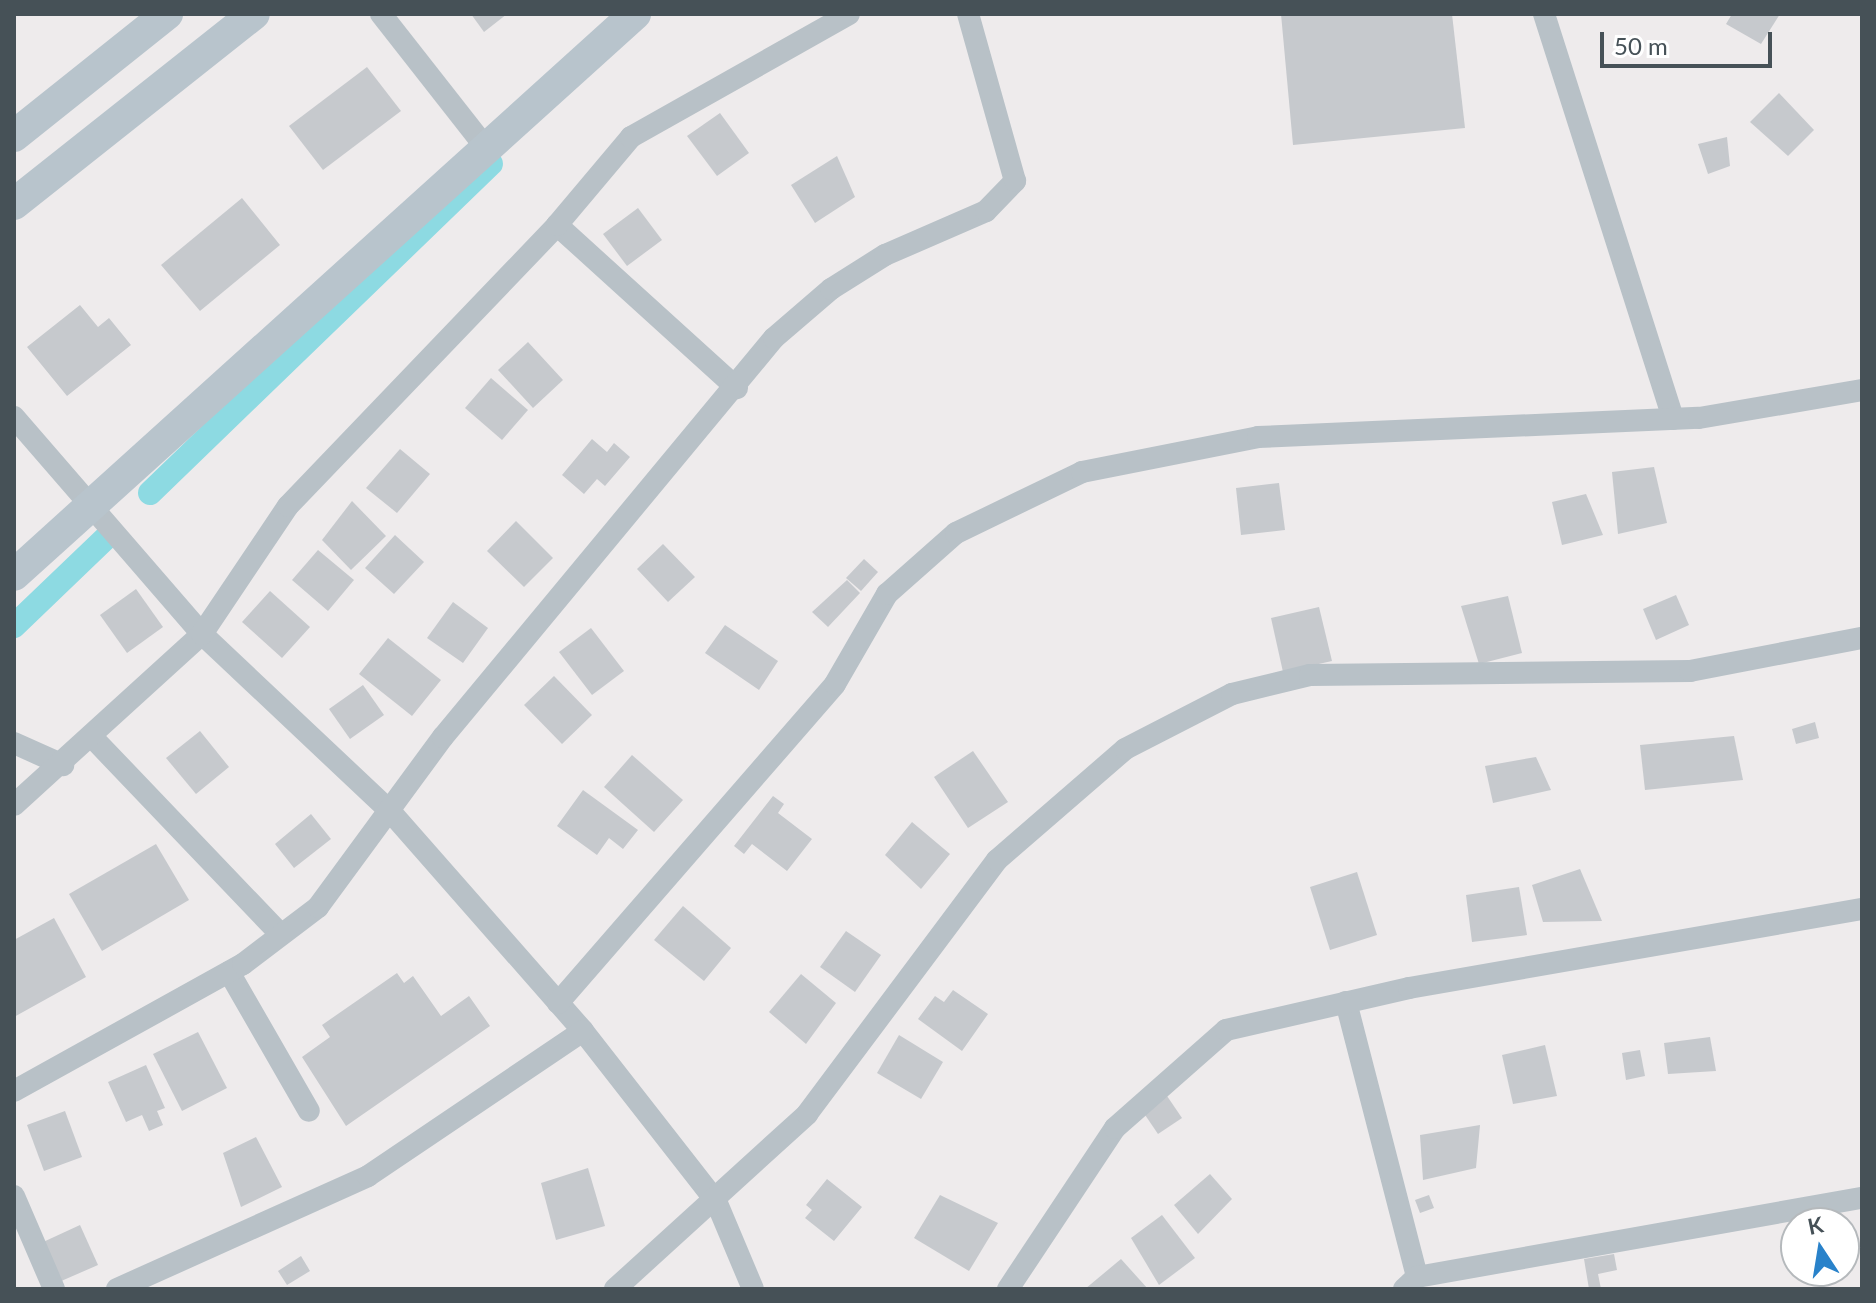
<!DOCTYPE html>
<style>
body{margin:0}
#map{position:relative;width:1876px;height:1303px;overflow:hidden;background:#eeebec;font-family:Lato,sans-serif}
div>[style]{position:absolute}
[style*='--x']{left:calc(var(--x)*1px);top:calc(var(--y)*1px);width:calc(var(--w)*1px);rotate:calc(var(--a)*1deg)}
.canal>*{height:24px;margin:-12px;padding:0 12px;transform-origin:12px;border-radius:12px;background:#8ddae2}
.building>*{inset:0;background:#c6c9cd}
.street>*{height:22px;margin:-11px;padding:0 11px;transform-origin:11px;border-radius:11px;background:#b8c1c7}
.secondary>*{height:32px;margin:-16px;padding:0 16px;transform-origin:16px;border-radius:16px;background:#b8c4cc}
span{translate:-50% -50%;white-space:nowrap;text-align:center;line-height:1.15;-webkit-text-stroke:6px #fff;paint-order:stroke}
.frame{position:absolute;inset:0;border:16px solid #465157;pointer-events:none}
.north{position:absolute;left:1780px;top:1207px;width:80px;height:80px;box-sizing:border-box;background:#fff;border:2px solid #b5b9bc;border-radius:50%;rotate:348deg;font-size:22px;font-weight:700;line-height:32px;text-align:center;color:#465157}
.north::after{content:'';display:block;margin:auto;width:28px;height:36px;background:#2982ca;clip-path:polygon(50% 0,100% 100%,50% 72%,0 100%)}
.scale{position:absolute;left:1600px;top:32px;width:172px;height:36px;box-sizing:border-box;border:4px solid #465157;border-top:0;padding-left:10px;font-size:24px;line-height:28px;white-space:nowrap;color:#465157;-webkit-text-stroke:6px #fff;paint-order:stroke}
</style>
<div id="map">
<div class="canal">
<i style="--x:150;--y:493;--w:474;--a:-44"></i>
<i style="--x:14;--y:626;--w:132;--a:-43.8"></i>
</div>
<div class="building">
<i style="clip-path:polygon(471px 14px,507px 14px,484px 32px)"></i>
<i style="clip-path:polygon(1281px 14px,1452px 14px,1465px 128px,1293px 145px)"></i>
<i style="clip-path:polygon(1732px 14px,1780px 14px,1761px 44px,1726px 24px)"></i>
<i style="clip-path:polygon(367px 67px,401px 111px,323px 170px,289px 126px)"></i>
<i style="clip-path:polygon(1779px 93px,1814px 130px,1788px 156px,1750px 122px)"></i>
<i style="clip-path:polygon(720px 113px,749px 153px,717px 176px,687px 136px)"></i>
<i style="clip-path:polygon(1727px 137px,1730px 166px,1708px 174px,1698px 144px)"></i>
<i style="clip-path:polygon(837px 156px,855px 197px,815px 223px,791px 185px)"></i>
<i style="clip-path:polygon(242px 198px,280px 245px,200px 311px,161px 265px)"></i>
<i style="clip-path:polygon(638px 208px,662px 240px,627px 266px,603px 234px)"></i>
<i style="clip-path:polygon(80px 305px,98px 327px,109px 318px,131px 345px,67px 396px,27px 347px)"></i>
<i style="clip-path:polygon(528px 342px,563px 380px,533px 408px,498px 370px)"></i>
<i style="clip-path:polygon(491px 378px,528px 410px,502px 440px,465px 408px)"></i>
<i style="clip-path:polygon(592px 439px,607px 452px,614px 443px,630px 457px,605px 486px,597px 479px,584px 494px,562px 475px)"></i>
<i style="clip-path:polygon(400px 449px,430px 474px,397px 513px,366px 488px)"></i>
<i style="clip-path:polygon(1654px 467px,1667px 523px,1618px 534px,1612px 472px)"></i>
<i style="clip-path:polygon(1279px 483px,1285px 530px,1241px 535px,1236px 488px)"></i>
<i style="clip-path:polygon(1586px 494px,1603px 535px,1562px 545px,1552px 502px)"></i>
<i style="clip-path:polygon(352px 501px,386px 536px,351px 570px,322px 540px)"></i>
<i style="clip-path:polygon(516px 521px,553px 558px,524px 587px,487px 551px)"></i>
<i style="clip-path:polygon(395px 535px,424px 562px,394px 594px,365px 568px)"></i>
<i style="clip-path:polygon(663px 544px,695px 577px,668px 602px,637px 569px)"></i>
<i style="clip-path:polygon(318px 550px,354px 580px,328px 611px,292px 580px)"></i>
<i style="clip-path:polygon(864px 559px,878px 572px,861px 591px,846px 578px)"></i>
<i style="clip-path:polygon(847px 580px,860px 593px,828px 627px,812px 612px)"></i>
<i style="clip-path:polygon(136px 589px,163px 627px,127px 653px,100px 615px)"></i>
<i style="clip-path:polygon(270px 591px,310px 627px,282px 658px,242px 622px)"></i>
<i style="clip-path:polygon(1676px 595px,1689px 625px,1656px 640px,1643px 609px)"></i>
<i style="clip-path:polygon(1508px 596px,1522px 653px,1479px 664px,1461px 606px)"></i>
<i style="clip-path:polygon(453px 602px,488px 628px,463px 663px,427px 638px)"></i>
<i style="clip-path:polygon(1319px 607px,1332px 661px,1283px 672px,1271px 618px)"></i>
<i style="clip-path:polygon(725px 625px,778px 661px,759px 690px,705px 653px)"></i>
<i style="clip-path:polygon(591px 628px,624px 671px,592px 695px,559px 652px)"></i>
<i style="clip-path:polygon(388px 638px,441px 680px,412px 716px,359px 674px)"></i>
<i style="clip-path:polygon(554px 676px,592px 715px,562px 744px,524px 705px)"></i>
<i style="clip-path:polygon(363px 685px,384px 715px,350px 739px,329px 709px)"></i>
<i style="clip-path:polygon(1815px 722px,1819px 738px,1796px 744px,1792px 729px)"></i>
<i style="clip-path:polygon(200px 731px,229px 767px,196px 794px,166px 758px)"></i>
<i style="clip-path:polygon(1734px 736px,1743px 780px,1645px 790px,1640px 745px)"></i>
<i style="clip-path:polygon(973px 751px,1008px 802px,968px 828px,934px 777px)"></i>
<i style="clip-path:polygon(632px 755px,683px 800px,654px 832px,604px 787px)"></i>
<i style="clip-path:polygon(1536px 757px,1551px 790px,1493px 803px,1485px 766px)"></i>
<i style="clip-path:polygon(583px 790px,638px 830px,623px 849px,609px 838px,597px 855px,557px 826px)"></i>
<i style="clip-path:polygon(773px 796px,784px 804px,778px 813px,812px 839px,787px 871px,752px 844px,744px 854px,734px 846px)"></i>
<i style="clip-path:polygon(311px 814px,331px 839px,294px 868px,275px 844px)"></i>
<i style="clip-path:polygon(912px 822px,950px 854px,921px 889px,885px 855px)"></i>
<i style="clip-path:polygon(156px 844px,189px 900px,102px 951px,69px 894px)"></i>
<i style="clip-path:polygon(1580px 869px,1602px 921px,1543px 922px,1532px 885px)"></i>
<i style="clip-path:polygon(1357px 872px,1377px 935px,1330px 950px,1310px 887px)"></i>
<i style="clip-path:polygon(1519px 887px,1527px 935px,1472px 942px,1466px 895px)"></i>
<i style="clip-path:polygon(683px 906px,731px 948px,704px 981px,654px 940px)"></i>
<i style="clip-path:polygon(54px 918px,86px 977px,14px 1017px,14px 940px)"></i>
<i style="clip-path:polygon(846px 931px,881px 955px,855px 992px,820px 967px)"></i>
<i style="clip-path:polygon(397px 973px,404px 983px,413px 976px,441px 1016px,469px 996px,490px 1026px,346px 1126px,302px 1057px,330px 1037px,322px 1025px)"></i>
<i style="clip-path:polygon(801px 974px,836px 1003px,806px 1044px,769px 1012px)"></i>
<i style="clip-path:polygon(953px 990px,988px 1014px,962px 1051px,918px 1019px,935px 996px,944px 1002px)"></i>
<i style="clip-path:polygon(198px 1032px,227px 1088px,182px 1111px,153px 1054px)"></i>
<i style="clip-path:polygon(899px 1035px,943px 1062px,921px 1099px,877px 1073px)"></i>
<i style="clip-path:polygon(1710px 1037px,1716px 1071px,1668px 1074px,1664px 1043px)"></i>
<i style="clip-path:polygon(1545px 1045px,1557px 1096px,1513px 1104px,1502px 1055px)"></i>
<i style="clip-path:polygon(1640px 1050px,1645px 1076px,1626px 1080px,1622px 1053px)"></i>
<i style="clip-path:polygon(146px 1065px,165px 1108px,157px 1111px,163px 1125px,149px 1131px,142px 1115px,126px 1122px,108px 1082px)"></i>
<i style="clip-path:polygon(1165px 1093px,1182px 1118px,1158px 1134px,1141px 1109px)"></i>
<i style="clip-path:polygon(65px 1111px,82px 1157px,44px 1171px,27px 1125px)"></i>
<i style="clip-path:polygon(1480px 1125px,1476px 1168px,1423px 1180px,1420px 1135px)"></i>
<i style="clip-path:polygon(256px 1137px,282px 1187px,241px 1207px,223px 1153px)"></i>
<i style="clip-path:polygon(588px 1168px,605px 1226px,556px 1240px,541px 1183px)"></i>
<i style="clip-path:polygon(1210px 1174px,1232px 1199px,1198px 1234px,1174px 1205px)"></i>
<i style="clip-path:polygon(827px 1179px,862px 1207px,834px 1241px,805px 1218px,812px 1210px,806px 1205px)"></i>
<i style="clip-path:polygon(940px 1195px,998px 1223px,969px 1271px,914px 1238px)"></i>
<i style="clip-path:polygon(1429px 1195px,1434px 1208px,1420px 1213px,1415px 1200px)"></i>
<i style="clip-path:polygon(1162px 1215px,1195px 1258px,1159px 1285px,1131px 1238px)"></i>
<i style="clip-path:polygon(80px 1225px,98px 1265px,59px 1282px,41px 1243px)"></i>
<i style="clip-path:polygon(1614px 1254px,1617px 1270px,1598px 1274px,1601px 1289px,1589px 1289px,1584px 1259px)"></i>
<i style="clip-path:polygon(301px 1256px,310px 1271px,287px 1285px,278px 1271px)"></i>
<i style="clip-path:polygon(1121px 1259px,1148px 1289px,1085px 1289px)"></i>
</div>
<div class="street">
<i style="--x:381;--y:14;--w:170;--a:51.9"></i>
<i style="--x:1544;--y:14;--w:425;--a:72.3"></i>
<i style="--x:557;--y:225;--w:243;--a:42.2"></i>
<i style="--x:14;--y:417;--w:287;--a:49.1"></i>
<i style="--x:202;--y:634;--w:257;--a:43.3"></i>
<i style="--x:389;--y:810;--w:294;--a:48.7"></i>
<i style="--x:583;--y:1031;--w:216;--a:52"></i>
<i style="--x:716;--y:1201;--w:95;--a:67.2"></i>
<i style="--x:93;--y:738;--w:272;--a:46.3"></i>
<i style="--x:14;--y:743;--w:54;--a:24.2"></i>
<i style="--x:14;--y:805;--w:254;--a:-42.3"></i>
<i style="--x:202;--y:634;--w:154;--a:-56.1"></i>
<i style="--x:288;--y:506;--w:389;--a:-46.2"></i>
<i style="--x:557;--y:225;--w:115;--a:-49.9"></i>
<i style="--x:631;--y:137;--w:250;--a:-29.4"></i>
<i style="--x:229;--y:972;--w:160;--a:60.1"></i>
<i style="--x:1346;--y:1002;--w:284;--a:75.5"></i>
<i style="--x:558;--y:1003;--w:422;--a:-49"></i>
<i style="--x:835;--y:684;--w:104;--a:-60"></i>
<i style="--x:887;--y:594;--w:92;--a:-41.5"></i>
<i style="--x:956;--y:533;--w:140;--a:-25.8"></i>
<i style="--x:1082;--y:472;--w:179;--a:-11.2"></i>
<i style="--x:1258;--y:437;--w:441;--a:-2.5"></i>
<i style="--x:1699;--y:418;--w:165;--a:-9.7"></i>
<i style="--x:14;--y:1091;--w:262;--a:-29"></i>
<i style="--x:243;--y:964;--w:94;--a:-37.2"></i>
<i style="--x:318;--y:907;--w:211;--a:-53.7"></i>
<i style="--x:443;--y:737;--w:518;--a:-50.32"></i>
<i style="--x:774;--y:338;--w:75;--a:-40.7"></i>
<i style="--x:831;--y:289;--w:64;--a:-32.2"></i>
<i style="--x:885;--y:255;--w:110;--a:-23.5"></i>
<i style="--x:986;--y:211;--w:42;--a:-46"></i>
<i style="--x:1015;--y:181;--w:173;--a:-105.7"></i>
<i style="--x:14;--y:1196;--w:101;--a:66.7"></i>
<i style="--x:117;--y:1289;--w:275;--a:-24.2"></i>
<i style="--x:368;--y:1176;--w:259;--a:-34"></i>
<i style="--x:615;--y:1289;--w:260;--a:-42.3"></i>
<i style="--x:807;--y:1114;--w:317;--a:-53.2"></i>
<i style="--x:997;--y:860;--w:169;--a:-40.9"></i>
<i style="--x:1125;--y:749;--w:120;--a:-27.2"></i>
<i style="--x:1232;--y:694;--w:80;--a:-13.7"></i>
<i style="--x:1310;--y:675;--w:380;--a:-0.6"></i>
<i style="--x:1690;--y:671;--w:175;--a:-10.9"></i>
<i style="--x:1008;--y:1289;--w:193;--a:-56.4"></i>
<i style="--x:1115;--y:1128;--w:148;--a:-41.4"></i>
<i style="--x:1226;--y:1030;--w:188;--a:-12.9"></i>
<i style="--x:1409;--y:988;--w:460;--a:-9.9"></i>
<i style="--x:1404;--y:1289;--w:18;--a:-43"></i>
<i style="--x:1417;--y:1277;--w:452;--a:-10.1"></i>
</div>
<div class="secondary">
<i style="--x:14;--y:136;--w:196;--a:-38.6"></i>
<i style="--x:14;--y:204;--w:306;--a:-38.4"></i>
<i style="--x:14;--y:575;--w:837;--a:-42.09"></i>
</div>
<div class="frame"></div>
<div class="north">K</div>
<div class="scale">50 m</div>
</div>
